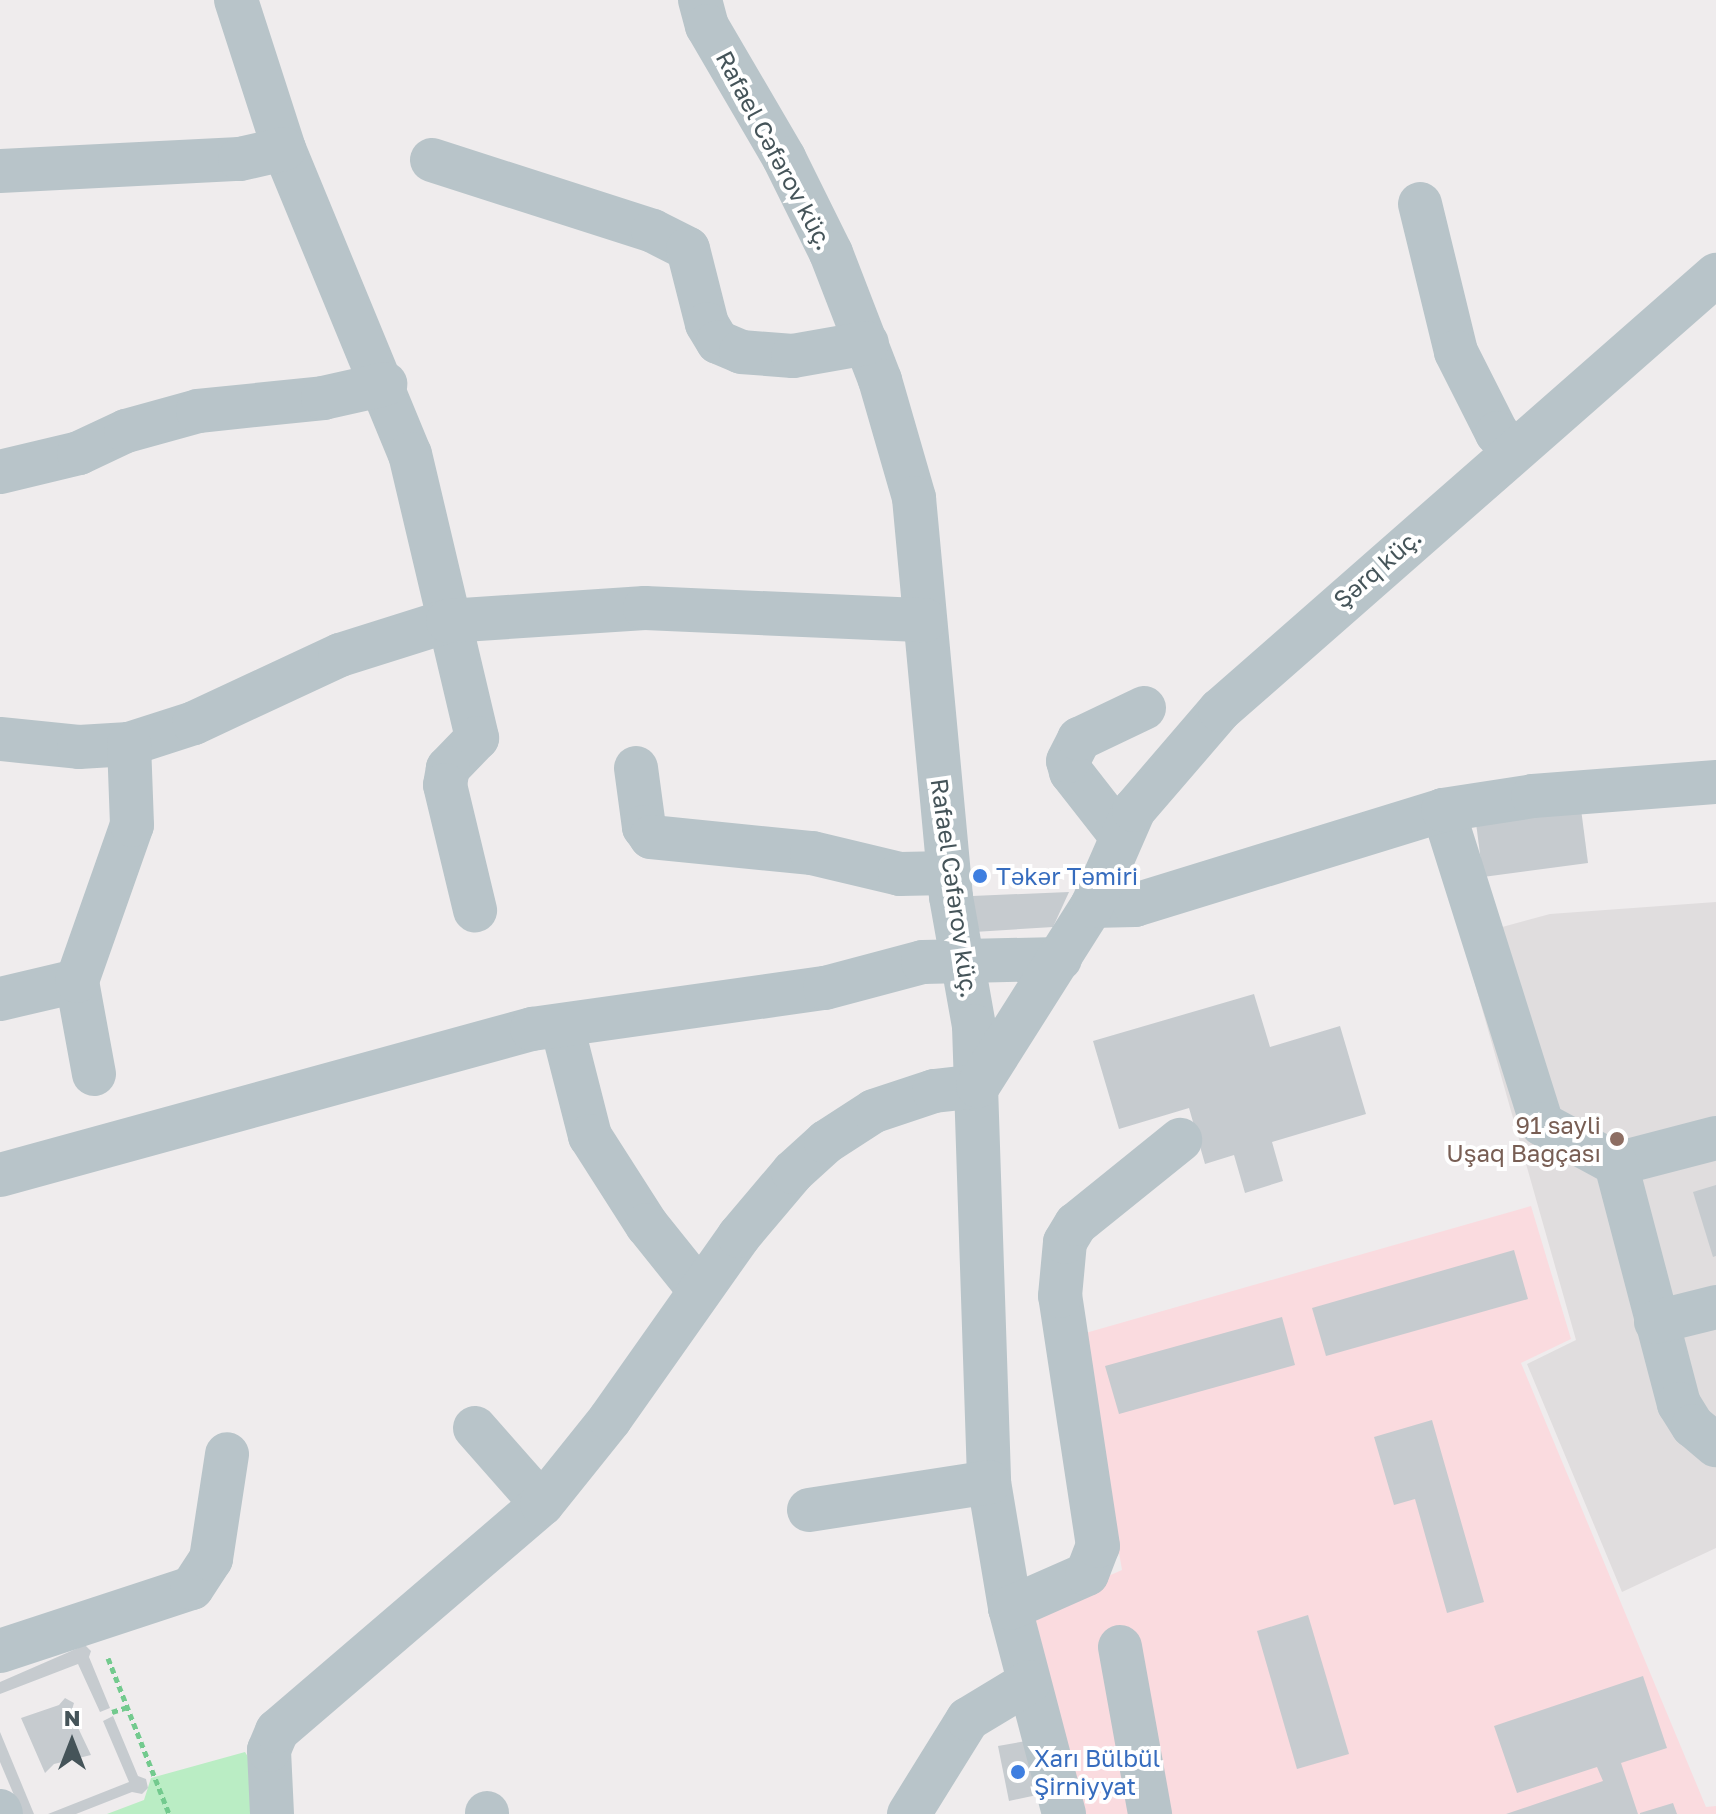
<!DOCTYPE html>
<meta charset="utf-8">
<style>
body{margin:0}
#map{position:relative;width:1716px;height:1814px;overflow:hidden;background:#efeced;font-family:"Golos Text",sans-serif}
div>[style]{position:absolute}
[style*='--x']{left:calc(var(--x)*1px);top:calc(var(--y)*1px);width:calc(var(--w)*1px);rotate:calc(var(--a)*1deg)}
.education>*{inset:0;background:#e0ddde}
.medical>*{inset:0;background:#fadbdf}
.green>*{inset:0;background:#baedc4}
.building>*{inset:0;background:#c6cbcf}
.path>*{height:5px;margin-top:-2.5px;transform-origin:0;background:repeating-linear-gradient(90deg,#73ca8e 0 6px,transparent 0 10px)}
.minor>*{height:44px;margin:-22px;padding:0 22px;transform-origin:22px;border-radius:22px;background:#b8c4c9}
.dots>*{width:22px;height:22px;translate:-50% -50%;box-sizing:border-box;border:4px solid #fff;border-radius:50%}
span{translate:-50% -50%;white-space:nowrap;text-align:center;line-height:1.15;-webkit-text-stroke:8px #fff;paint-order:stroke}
.street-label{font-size:24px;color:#455459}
.shop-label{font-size:24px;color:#366cbe}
.left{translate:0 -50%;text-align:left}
.education-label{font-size:24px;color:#785e54}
.right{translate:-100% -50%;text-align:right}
.north{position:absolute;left:32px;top:1702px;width:80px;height:80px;-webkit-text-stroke:6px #fff;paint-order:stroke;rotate:0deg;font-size:22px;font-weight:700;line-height:32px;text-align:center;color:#455459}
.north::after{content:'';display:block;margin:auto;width:28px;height:36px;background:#455459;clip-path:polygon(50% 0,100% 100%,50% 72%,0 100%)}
</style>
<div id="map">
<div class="education">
<i style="clip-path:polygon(1716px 902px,1716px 1548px,1622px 1592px,1527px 1364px,1576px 1340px,1462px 938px,1550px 914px)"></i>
</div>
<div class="medical">
<i style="clip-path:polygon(1531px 1206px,1571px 1339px,1521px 1363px,1706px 1807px,1716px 1806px,1716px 1814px,1084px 1814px,1033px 1609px,1122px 1570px,1082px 1334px)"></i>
</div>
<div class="green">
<i style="clip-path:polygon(245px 1752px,257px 1772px,259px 1814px,107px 1814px,144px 1800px,151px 1778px)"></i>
</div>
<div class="building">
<i style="clip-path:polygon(1581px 809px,1588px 863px,1483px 877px,1476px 823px)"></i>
<i style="clip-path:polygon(1069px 892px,1053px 927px,974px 932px,972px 896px)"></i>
<i style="clip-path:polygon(1254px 994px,1270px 1047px,1340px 1026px,1366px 1114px,1272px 1142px,1283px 1181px,1245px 1193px,1234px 1155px,1205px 1164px,1189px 1108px,1119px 1129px,1093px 1041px)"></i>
<i style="clip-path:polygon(1716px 1185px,1716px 1256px,1713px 1257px,1693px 1192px)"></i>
<i style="clip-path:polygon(1514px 1250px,1528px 1299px,1326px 1356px,1312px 1308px)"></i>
<i style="clip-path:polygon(1282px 1317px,1295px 1365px,1119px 1414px,1105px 1366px)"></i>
<i style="clip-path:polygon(1432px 1420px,1484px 1602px,1447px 1613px,1415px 1499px,1394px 1505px,1374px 1437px)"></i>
<i style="clip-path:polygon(1308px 1615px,1349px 1754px,1297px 1769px,1257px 1631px)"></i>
<i style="clip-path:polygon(85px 1645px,91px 1651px,89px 1657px,110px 1708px,100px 1712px,78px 1664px,0 1694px,0 1682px)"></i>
<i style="clip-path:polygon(1643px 1676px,1667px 1748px,1621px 1763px,1638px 1814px,1506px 1814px,1603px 1781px,1597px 1767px,1517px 1793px,1494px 1726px)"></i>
<i style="clip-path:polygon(65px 1698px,74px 1703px,71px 1713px,91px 1755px,54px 1764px,45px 1773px,21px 1718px,59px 1705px)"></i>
<i style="clip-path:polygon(113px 1716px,138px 1776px,146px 1779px,148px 1788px,142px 1794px,132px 1792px,76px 1814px,48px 1814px,129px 1782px,103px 1721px)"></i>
<i style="clip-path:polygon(0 1732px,34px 1814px,22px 1814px,0 1762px)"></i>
<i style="clip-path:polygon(1026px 1741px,1037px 1795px,1009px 1801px,998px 1746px)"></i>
<i style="clip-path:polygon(1673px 1803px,1677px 1814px,1640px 1814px,1640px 1813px)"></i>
</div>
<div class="path">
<i style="--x:108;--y:1658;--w:168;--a:68.6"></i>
<i style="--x:112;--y:1712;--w:16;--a:-18"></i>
</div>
<div class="minor">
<i style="--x:236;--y:0;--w:157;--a:72.1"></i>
<i style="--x:284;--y:149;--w:330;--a:67.6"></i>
<i style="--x:410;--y:454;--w:292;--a:76.7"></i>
<i style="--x:477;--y:738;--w:42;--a:134"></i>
<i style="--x:448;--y:768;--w:17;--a:100"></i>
<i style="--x:445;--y:785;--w:129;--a:76.5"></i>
<i style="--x:700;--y:0;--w:27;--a:75"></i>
<i style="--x:707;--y:26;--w:153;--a:59.7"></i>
<i style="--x:784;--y:158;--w:106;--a:63.7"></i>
<i style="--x:831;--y:253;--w:136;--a:68.9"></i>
<i style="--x:880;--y:380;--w:123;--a:73.9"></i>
<i style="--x:914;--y:498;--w:401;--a:84.7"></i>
<i style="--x:951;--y:897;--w:131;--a:79.9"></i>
<i style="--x:974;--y:1026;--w:456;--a:88.1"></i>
<i style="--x:989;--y:1482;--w:128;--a:80.5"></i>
<i style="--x:1010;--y:1608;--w:213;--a:75.3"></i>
<i style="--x:432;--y:160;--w:232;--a:17.8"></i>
<i style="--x:653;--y:231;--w:39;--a:27"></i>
<i style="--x:688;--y:249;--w:77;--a:75.8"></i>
<i style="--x:707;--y:324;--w:21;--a:59"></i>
<i style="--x:718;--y:342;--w:25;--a:23"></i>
<i style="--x:741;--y:352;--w:52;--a:4.4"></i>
<i style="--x:793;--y:356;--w:75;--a:-10"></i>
<i style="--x:0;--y:171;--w:240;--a:-2.9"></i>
<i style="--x:240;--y:159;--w:45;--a:-12.8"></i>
<i style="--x:1420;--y:204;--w:152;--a:76.3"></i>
<i style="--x:1456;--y:352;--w:91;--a:63.2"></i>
<i style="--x:1497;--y:433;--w:22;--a:47"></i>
<i style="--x:0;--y:472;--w:81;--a:-13.5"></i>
<i style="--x:79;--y:453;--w:52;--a:-25.1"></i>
<i style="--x:126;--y:431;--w:75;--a:-15.5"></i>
<i style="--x:198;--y:411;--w:126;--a:-5.9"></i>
<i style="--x:323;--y:398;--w:64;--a:-12.7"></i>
<i style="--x:0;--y:739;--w:79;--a:5.8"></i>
<i style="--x:79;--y:747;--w:50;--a:-3.4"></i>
<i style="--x:129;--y:744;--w:68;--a:-17.9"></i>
<i style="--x:194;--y:723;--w:161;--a:-25"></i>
<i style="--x:340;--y:655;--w:113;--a:-17.5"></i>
<i style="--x:448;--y:621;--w:197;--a:-3.8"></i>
<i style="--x:645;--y:608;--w:280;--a:2.5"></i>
<i style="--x:636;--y:768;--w:60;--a:82.3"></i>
<i style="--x:644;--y:827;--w:12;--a:55"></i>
<i style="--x:651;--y:837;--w:162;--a:5.7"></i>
<i style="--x:812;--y:853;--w:90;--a:13.4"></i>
<i style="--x:900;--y:874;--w:48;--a:-1.2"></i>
<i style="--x:1443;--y:810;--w:329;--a:72.5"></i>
<i style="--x:1542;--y:1124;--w:84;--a:28.4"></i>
<i style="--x:1616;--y:1164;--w:103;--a:-14.6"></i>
<i style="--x:1121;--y:836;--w:81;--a:-128"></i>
<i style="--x:1071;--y:772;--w:11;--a:-105"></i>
<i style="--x:1068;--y:761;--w:25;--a:-63"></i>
<i style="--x:1079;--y:739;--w:72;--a:-25.5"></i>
<i style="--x:1092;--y:906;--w:43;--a:-1.3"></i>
<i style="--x:1135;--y:905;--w:322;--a:-17.1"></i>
<i style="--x:1443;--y:810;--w:91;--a:-8.8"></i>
<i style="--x:1533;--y:796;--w:184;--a:-4.4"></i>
<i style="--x:0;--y:999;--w:79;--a:-13.2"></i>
<i style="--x:562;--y:1026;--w:114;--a:75.7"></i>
<i style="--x:590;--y:1136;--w:106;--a:57.4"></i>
<i style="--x:647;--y:1225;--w:83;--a:51.3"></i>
<i style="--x:94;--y:1074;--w:95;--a:-100.4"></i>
<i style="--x:77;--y:981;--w:165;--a:-70.6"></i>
<i style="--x:132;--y:825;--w:81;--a:-92.1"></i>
<i style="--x:1616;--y:1164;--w:248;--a:75.3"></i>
<i style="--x:1679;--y:1404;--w:26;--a:58"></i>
<i style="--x:1693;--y:1426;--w:30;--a:40"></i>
<i style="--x:0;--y:1175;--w:552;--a:-15.35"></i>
<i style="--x:532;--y:1029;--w:296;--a:-8"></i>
<i style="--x:825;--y:988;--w:101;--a:-14.9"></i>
<i style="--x:923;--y:962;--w:137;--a:-1.3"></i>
<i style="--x:1656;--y:1322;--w:62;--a:-14"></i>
<i style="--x:475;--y:1428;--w:101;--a:48.6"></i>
<i style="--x:809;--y:1510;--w:182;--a:-8.8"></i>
<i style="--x:1010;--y:1608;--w:84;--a:-23.8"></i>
<i style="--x:1087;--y:1574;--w:30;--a:-69"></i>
<i style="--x:1098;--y:1546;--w:253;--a:-98.6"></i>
<i style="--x:1060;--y:1296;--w:54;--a:-84.7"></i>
<i style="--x:1065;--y:1242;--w:21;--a:-59"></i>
<i style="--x:1076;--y:1224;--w:134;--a:-38.9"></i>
<i style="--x:1120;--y:1647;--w:170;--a:79.8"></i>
<i style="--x:0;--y:1651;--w:202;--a:-18.2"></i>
<i style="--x:192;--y:1588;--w:35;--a:-57"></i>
<i style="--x:211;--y:1559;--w:106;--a:-81.3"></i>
<i style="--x:0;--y:1811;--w:3;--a:72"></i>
<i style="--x:487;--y:1813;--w:1;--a:90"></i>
<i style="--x:272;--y:1814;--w:64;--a:-92.7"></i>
<i style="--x:269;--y:1750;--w:21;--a:-67"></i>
<i style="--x:277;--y:1731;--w:349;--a:-40.6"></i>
<i style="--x:542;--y:1504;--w:109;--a:-51.3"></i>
<i style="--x:610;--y:1419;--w:224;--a:-54.8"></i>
<i style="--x:739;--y:1236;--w:84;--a:-49.8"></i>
<i style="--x:793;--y:1172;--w:45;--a:-42.3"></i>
<i style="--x:826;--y:1142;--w:57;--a:-32.9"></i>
<i style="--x:874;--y:1111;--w:63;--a:-18.4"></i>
<i style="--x:934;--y:1091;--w:44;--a:-6.5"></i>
<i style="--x:978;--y:1086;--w:213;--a:-57.7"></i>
<i style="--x:1092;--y:906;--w:105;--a:-66.4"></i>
<i style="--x:1134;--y:810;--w:132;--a:-49.3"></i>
<i style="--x:1220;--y:710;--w:660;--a:-41.25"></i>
<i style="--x:909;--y:1814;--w:112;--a:-58.2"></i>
<i style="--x:968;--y:1719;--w:71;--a:-31.2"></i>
</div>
<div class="dots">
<i style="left:980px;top:876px;background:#3f7fe0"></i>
<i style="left:1617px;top:1139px;background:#8d6e63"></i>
<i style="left:1018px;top:1772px;background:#3f7fe0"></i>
</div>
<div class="street-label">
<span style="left:775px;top:150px;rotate:62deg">Rafael Cəfərov küç.</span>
<span style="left:1377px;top:568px;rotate:-41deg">Şərq küç.</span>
<span style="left:955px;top:888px;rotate:82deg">Rafael Cəfərov küç.</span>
</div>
<div class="shop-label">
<span class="left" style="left:996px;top:876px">Təkər Təmiri</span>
<span class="left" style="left:1034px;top:1772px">Xarı Bülbül<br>Şirniyyat</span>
</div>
<div class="education-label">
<span class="right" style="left:1601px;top:1139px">91 sayli<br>Uşaq Bağçası</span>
</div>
<div class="north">N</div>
</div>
